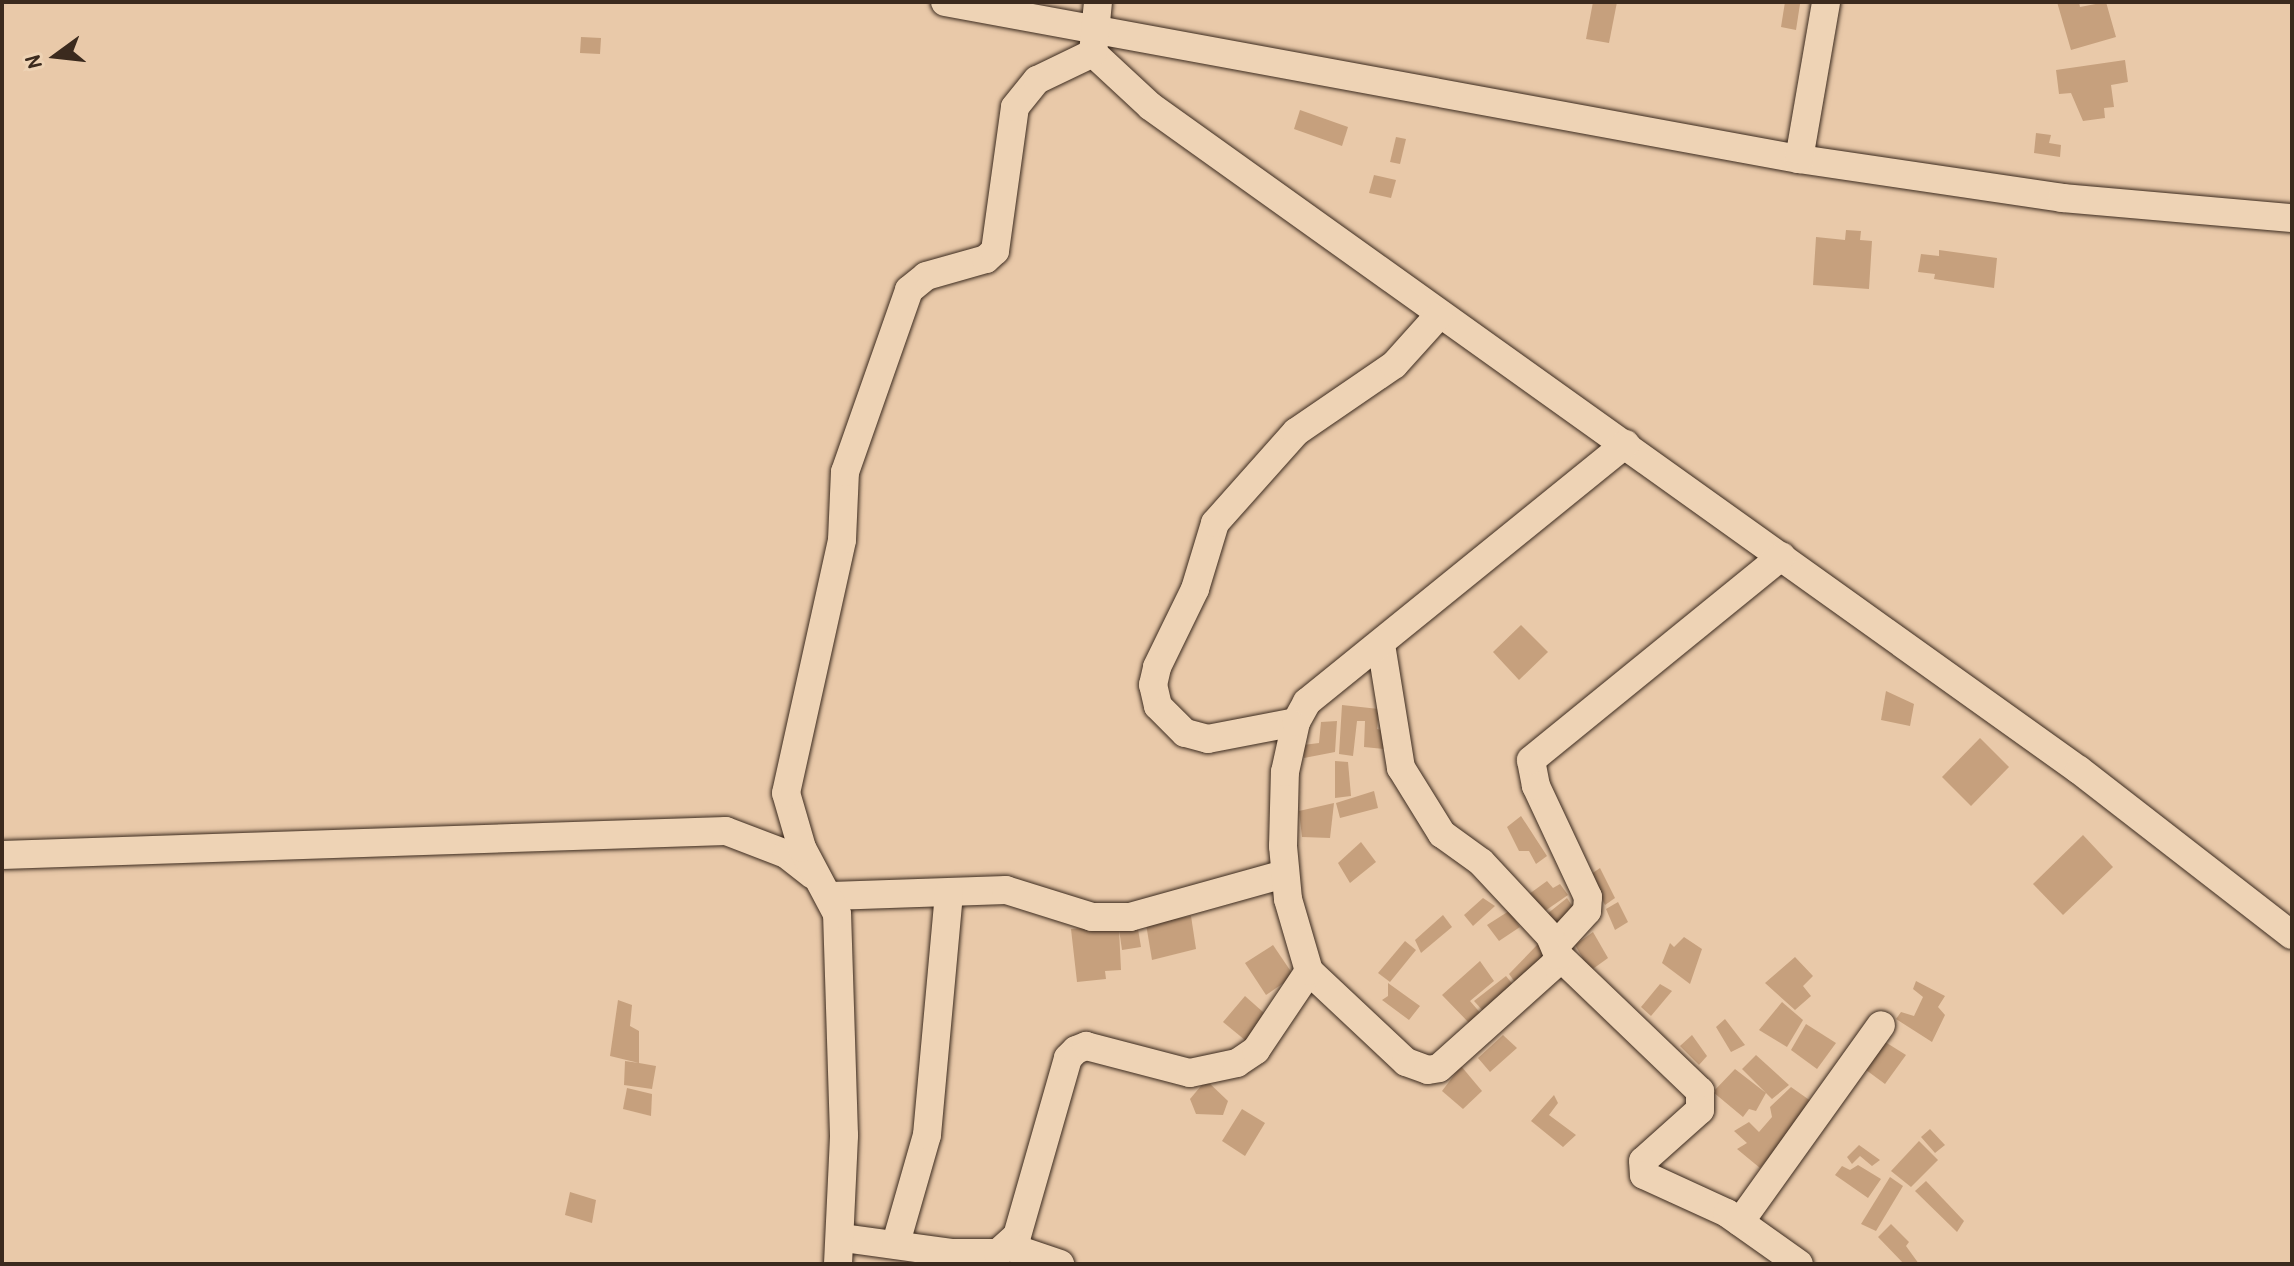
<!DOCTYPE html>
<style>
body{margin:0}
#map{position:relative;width:2294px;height:1266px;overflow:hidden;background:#e9c9a9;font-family:"Patrick Hand",sans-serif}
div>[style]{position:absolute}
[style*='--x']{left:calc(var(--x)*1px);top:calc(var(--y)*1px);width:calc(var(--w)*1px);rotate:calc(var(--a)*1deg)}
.building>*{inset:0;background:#c6a07d}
.roads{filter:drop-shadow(0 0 2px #3b2a1e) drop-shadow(0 0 2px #3b2a1e)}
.minor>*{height:28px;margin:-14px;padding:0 14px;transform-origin:14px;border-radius:14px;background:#eed3b5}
span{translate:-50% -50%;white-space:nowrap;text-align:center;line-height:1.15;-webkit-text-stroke:8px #eed3b5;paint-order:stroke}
.frame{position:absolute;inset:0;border:4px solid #3b2a1e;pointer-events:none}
.north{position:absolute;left:16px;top:16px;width:80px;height:80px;-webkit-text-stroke:6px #eed3b5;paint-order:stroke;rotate:255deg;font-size:22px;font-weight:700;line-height:32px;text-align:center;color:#3b2a1e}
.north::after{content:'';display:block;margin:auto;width:28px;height:36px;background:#3b2a1e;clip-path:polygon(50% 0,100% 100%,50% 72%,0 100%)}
</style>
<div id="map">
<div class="building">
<i style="clip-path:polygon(1593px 2px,1617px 2px,1609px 43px,1586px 39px)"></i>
<i style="clip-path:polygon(1785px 2px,1800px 4px,1796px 30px,1781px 27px)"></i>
<i style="clip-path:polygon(2057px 2px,2079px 2px,2080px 7px,2106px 2px,2116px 37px,2071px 50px)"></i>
<i style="clip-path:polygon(581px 37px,601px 38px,600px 54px,580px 53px)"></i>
<i style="clip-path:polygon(2125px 60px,2128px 82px,2111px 85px,2114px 107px,2104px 108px,2105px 118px,2083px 121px,2071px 93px,2059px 94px,2056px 70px)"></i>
<i style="clip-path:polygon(1300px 110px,1348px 127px,1342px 146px,1294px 129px)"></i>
<i style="clip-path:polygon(2036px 133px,2051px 135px,2049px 143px,2061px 145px,2060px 157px,2034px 153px)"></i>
<i style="clip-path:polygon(1396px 137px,1406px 139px,1400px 164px,1390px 162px)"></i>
<i style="clip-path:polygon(1374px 175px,1396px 180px,1391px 198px,1369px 193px)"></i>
<i style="clip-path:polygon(1846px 230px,1861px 231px,1860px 240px,1872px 241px,1869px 289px,1813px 285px,1816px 237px,1845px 240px)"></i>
<i style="clip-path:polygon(1939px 250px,1997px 258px,1994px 288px,1934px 279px,1935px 274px,1918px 272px,1921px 254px,1939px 256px)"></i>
<i style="clip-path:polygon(1521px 625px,1548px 652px,1519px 680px,1493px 652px)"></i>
<i style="clip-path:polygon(1886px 691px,1914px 704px,1910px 726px,1881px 720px)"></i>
<i style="clip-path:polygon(1342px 705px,1379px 709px,1377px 729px,1385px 731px,1384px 749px,1364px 747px,1365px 721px,1357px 721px,1353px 756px,1339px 754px)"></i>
<i style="clip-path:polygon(1337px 721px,1335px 752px,1304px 758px,1303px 745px,1319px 743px,1321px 722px)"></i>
<i style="clip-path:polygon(1980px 738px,2009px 767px,1971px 806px,1942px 777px)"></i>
<i style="clip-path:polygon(1335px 761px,1348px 762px,1351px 796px,1335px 798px)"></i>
<i style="clip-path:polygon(1374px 791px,1378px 808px,1340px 818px,1336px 803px)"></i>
<i style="clip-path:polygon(1334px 803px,1330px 838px,1302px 837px,1299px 811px)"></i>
<i style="clip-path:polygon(1521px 816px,1547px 856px,1536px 864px,1529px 851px,1519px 851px,1507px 827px)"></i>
<i style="clip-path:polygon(2083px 835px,2113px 867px,2063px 915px,2033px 884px)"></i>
<i style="clip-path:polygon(1361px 842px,1376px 862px,1350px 883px,1338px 863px)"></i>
<i style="clip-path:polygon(1600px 868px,1615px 898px,1605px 905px,1590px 875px)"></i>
<i style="clip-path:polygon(1547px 881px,1553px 888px,1560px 884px,1568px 895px,1542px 913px,1525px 897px)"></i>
<i style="clip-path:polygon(1483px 898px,1495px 906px,1473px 926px,1464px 915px)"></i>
<i style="clip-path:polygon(1567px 898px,1576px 912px,1553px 929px,1542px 918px)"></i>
<i style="clip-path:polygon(1618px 902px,1628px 922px,1615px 930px,1606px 909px)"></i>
<i style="clip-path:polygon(1509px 911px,1520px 927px,1499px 941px,1487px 925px)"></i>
<i style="clip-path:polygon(1443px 915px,1452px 927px,1421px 953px,1415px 940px)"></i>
<i style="clip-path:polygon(1191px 916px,1196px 949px,1152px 960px,1146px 924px)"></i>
<i style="clip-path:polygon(1137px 923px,1141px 947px,1122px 950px,1119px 929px,1121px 970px,1105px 971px,1106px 979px,1077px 982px,1071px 929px)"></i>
<i style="clip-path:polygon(1593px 932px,1608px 958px,1590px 971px,1575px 945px)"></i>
<i style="clip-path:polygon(1684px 937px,1702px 949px,1690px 984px,1662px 963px,1670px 943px,1674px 947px)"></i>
<i style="clip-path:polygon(1405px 941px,1416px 950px,1390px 982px,1378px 973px)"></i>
<i style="clip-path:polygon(1538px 944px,1549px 955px,1517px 985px,1509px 974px)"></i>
<i style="clip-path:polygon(1273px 945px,1294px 976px,1266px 995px,1245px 963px)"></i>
<i style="clip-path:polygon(1795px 957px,1813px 976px,1803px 986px,1811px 996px,1795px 1010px,1765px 983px)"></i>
<i style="clip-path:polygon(1480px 961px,1494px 981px,1470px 1001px,1483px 1016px,1472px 1026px,1442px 995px)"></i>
<i style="clip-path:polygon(1506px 976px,1515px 987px,1484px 1012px,1474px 1001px)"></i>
<i style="clip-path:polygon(1916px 981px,1945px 996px,1938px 1007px,1945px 1015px,1932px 1042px,1896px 1019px,1901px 1012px,1914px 1016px,1923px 997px,1913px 989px)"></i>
<i style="clip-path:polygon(1388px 983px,1420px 1006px,1409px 1020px,1382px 1000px,1388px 996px)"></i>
<i style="clip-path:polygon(1660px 984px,1672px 991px,1651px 1016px,1641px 1007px)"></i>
<i style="clip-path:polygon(1245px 996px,1272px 1020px,1251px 1045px,1223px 1022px)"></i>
<i style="clip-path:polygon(618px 1000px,632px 1005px,630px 1026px,639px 1031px,639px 1063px,656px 1066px,652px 1089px,624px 1085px,625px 1061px,639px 1063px,610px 1056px)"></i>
<i style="clip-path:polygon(1782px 1002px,1803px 1020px,1787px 1047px,1759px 1030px)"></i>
<i style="clip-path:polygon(1725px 1019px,1745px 1045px,1731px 1052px,1716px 1027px)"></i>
<i style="clip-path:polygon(1806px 1024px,1836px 1043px,1817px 1069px,1791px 1050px)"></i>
<i style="clip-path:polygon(1503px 1035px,1517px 1048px,1490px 1072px,1478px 1058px)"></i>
<i style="clip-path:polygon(1692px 1035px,1707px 1056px,1699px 1065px,1680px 1046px)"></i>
<i style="clip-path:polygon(1882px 1040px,1906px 1055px,1885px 1084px,1862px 1067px)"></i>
<i style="clip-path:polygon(1756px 1055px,1789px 1085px,1772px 1099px,1766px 1093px,1756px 1111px,1749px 1109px,1743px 1117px,1713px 1092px,1735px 1069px,1766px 1093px,1742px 1069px)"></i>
<i style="clip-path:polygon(1461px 1066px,1482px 1091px,1463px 1109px,1442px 1091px)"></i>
<i style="clip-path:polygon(1206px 1080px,1228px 1101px,1223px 1115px,1196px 1114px,1190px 1099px)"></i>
<i style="clip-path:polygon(1791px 1087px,1815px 1104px,1760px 1168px,1737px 1149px,1747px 1143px,1734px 1131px,1749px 1122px,1759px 1132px,1772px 1117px,1770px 1107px)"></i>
<i style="clip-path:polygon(627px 1088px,652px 1094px,651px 1116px,623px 1109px)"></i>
<i style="clip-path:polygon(1554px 1095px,1558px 1103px,1549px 1115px,1576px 1135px,1563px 1147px,1531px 1121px)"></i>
<i style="clip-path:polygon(1242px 1109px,1265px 1123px,1245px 1156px,1222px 1141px)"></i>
<i style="clip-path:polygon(1930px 1129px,1945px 1145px,1935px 1153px,1921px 1137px)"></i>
<i style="clip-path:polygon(1919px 1141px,1938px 1160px,1911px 1187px,1891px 1171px)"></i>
<i style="clip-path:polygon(1859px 1145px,1880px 1160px,1872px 1166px,1860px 1156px,1852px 1164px,1847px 1157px)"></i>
<i style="clip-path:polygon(1858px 1165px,1881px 1179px,1868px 1198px,1835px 1175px,1842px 1166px,1850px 1170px)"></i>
<i style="clip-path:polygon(1890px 1177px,1903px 1186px,1876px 1231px,1861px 1224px)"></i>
<i style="clip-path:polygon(1926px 1181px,1964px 1221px,1957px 1232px,1915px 1191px)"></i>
<i style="clip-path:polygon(570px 1192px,596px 1200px,592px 1223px,565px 1215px)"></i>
<i style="clip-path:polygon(1891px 1224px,1909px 1242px,1906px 1246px,1919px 1264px,1904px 1264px,1878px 1237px)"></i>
</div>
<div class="roads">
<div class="minor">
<i style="--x:945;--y:2;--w:868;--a:10.42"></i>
<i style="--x:1799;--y:159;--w:266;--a:8.4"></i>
<i style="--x:2062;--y:198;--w:231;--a:5"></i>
<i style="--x:1093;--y:53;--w:78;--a:42.9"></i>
<i style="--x:1150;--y:106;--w:1142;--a:35.56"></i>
<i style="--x:2079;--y:770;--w:269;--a:37.8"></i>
<i style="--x:1799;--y:159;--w:159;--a:-80.2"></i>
<i style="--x:1296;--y:722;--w:90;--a:169.1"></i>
<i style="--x:1208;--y:739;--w:24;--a:-165"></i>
<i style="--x:1185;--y:733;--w:38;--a:-135"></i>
<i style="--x:1158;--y:706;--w:22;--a:-103"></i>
<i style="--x:1153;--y:685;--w:18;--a:-77"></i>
<i style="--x:1157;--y:667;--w:87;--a:-64"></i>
<i style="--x:1195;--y:589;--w:69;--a:-73.1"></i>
<i style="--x:1215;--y:523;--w:122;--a:-48.3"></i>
<i style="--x:1296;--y:432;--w:119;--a:-34.4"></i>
<i style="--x:1394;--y:365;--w:67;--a:-48"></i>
<i style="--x:2;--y:855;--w:724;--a:-1.9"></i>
<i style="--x:726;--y:831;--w:64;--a:21"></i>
<i style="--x:786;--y:854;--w:34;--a:38"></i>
<i style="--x:831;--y:896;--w:175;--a:-2"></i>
<i style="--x:1006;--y:890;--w:90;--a:17.4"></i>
<i style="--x:1092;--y:917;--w:38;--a:0"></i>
<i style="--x:1130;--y:917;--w:160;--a:-15.6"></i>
<i style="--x:1556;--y:945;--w:46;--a:-47.6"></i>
<i style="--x:1587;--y:911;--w:14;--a:-86"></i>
<i style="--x:1588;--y:897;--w:123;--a:-115.1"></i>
<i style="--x:1536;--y:786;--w:26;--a:-101"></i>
<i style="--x:1531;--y:760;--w:323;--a:-39.1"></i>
<i style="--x:1558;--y:955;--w:197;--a:43.8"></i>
<i style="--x:1700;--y:1091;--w:19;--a:90"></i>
<i style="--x:1700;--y:1110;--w:76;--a:138.2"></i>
<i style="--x:1643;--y:1161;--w:14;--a:86"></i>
<i style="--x:1644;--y:1175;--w:91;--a:24.6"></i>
<i style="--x:1727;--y:1213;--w:88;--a:35.3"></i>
<i style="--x:1309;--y:971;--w:133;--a:43.2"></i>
<i style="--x:1406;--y:1062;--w:23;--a:20"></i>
<i style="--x:1428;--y:1070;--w:11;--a:-10"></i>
<i style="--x:1439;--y:1068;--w:156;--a:-41.9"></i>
<i style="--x:1555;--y:964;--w:9;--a:-72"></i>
<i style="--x:1558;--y:955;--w:21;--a:-113"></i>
<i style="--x:1550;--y:936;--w:101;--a:-133"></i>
<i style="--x:1481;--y:862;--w:48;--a:-144.3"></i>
<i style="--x:1442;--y:834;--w:78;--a:-121.8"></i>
<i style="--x:1401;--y:768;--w:125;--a:-99.2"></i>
<i style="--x:1740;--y:1222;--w:242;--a:-54.4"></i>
<i style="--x:843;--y:1238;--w:111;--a:7.8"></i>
<i style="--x:953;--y:1253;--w:45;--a:0"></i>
<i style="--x:998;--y:1253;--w:25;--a:-42"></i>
<i style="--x:1017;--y:1236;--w:185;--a:-74"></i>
<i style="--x:1068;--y:1058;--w:11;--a:-45"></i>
<i style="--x:1076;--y:1050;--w:11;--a:-22"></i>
<i style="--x:1086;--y:1046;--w:107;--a:14.6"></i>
<i style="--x:1190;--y:1073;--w:48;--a:-12"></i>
<i style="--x:1237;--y:1063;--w:23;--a:-34"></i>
<i style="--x:1256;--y:1050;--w:95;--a:-56.1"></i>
<i style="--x:1309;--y:971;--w:75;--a:-106.3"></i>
<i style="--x:1288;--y:899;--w:53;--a:-95.4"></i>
<i style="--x:1283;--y:846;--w:74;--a:-88.5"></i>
<i style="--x:1285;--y:772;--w:51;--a:-77.6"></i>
<i style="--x:1296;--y:722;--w:23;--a:-61"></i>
<i style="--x:1307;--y:702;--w:410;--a:-39"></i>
<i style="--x:896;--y:1243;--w:112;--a:-74"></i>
<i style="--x:927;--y:1135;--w:243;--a:-84.8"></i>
<i style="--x:1010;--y:1247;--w:53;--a:18.8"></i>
<i style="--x:838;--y:1264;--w:129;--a:-87.3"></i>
<i style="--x:844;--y:1135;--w:221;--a:-91.8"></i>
<i style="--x:837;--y:914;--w:75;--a:-117.9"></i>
<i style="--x:802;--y:848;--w:57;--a:-106.2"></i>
<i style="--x:786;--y:793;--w:259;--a:-77.5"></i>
<i style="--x:842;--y:540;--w:68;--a:-87.5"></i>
<i style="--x:845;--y:472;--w:193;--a:-70.6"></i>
<i style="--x:909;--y:290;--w:22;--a:-39"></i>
<i style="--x:926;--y:276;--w:62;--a:-15.8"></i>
<i style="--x:986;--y:259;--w:12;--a:-42"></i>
<i style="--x:995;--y:251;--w:145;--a:-82.1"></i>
<i style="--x:1015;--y:107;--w:35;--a:-51"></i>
<i style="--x:1037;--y:80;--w:62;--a:-25.7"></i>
<i style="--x:1093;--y:53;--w:51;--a:-84.4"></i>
</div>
</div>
<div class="frame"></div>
<div class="north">N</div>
</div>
